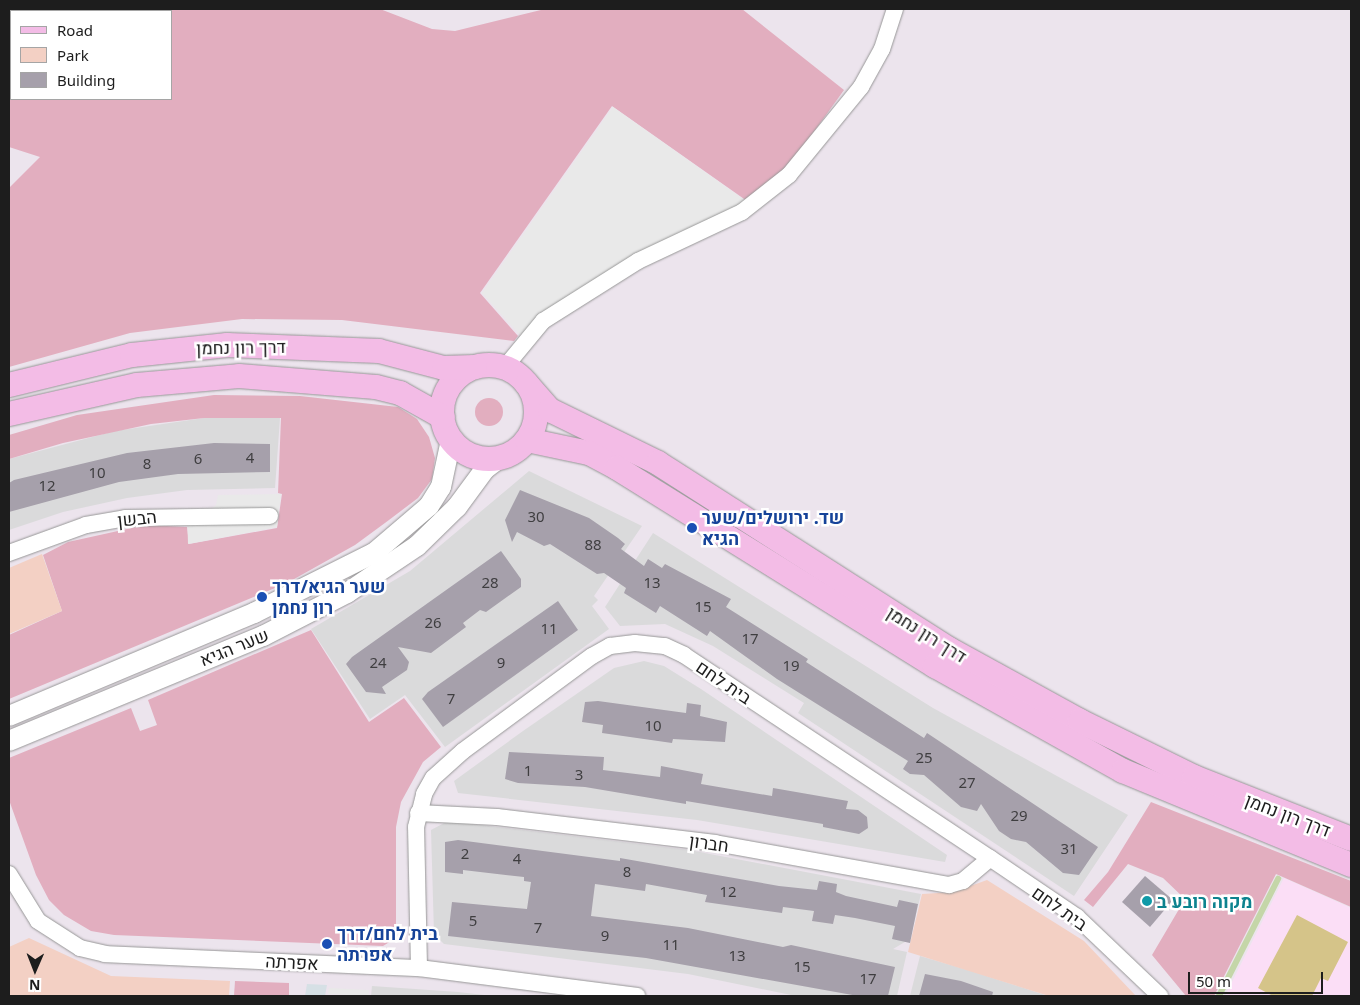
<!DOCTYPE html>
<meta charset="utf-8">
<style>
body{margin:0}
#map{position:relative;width:1360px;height:1005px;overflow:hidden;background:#ece4ed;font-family:"Noto Sans",Heebo,sans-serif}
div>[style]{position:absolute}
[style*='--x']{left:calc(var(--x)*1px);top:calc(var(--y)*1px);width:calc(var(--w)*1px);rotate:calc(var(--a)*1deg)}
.residential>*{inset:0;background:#dadadb}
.industrial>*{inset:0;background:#d6e0e5}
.education>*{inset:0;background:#fbdef6}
.grass>*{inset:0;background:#e2aebf}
.round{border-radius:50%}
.park>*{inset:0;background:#f3d0c4}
.pitch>*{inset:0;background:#d5c489}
.parking>*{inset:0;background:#e9e9e9}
.stream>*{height:5.5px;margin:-2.75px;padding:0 2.75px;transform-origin:2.75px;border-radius:2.75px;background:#c4d6a8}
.building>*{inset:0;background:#a6a0ab}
.roads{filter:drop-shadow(0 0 1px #979797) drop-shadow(0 0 1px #979797)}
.minor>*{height:16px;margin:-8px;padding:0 8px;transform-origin:8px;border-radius:8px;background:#fff}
.tertiary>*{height:20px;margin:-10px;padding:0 10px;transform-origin:10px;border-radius:10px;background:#fff}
.secondary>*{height:24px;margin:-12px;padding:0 12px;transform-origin:12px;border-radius:12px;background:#f3bce6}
.secondary>.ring{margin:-12px;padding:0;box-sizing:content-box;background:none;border:24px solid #f3bce6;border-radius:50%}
.dots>*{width:14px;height:14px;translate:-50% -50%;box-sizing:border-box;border:2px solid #fff;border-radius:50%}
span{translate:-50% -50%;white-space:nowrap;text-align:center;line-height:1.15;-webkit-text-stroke:5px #fff;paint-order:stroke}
.number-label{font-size:15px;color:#3f3e40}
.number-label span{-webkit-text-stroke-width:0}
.street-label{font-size:18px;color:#1d1d1d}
.transit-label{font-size:18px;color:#164399;font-weight:700}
.left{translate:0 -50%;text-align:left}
.culture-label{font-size:18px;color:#0d838f;font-weight:700}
.frame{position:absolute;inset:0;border:10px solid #1d1d1d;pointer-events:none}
.legend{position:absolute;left:10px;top:10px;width:162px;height:90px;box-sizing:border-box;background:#fff;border:1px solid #a5a5a5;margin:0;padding:6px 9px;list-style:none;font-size:15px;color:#1d1d1d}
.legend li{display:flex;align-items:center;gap:10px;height:25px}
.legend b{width:25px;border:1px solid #a5a5a5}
.north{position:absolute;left:10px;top:945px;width:50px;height:50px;-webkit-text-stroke:4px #fff;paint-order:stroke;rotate:181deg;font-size:14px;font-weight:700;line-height:20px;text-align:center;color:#1d1d1d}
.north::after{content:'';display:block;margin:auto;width:18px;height:22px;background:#1d1d1d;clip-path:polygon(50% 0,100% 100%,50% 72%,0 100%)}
.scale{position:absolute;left:1188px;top:972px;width:135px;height:22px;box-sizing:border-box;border:2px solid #1d1d1d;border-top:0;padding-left:6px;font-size:15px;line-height:18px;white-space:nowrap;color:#1d1d1d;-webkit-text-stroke:4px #fff;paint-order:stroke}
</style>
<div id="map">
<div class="residential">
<i style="clip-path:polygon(204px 418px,280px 418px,275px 488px,187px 490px,127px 498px,63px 512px,9px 530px,9px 459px,115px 431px)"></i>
<i style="clip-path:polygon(529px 471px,642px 526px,594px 596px,598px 600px,592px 606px,609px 629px,445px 747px,405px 695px,370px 719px,311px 629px,410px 571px)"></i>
<i style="clip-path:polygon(653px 533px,933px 708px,1128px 815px,1074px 896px,798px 713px,804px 703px,713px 646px,665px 624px,620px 626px,605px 607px)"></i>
<i style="clip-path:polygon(644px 661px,664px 666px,701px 689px,947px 855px,945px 862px,697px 820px,458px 793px,454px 781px,523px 731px,614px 668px)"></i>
<i style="clip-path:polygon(448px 821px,689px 850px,921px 894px,910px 939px,893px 949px,907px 952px,897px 996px,796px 996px,688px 974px,444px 944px,434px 934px,431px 830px)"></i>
<i style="clip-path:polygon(920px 956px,971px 971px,1048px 996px,910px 996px)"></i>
<i style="clip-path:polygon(372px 986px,458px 992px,493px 996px,371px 996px)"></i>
</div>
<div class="industrial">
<i style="clip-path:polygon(307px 984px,327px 985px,325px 996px,305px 996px)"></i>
</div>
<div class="education">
<i style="clip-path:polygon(1284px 878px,1351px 908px,1351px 996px,1225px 996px)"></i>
</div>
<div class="grass">
<i style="clip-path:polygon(evenodd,9px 9px,380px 9px,432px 29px,455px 31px,545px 9px,742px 9px,844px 90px,790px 165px,747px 201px,612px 106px,480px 293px,518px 336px,514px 341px,342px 320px,242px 319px,130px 333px,9px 367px,9px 188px,40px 157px,9px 147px,9px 9px,11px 11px,171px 11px,171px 99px,11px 99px,11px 11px)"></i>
<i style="clip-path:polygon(214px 395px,300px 396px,398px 407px,417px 419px,429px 437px,435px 458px,432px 479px,418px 498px,389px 520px,355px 545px,287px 583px,9px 699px,9px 635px,62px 611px,43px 555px,68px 542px,145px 525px,187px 527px,189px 544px,277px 528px,282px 494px,278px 493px,281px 418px,204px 418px,151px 424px,63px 443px,9px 459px,9px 435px,77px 415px)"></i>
<i class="round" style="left:475px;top:398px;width:28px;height:28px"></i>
<i style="clip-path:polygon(311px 630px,369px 722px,404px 698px,441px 747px,423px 762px,401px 802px,396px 827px,396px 938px,383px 946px,114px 935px,91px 931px,64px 915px,49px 900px,36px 875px,9px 800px,9px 758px,131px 708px,140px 731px,157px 725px,148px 700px)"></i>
<i style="clip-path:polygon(1151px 802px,1351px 881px,1351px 907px,1276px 874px,1214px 996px,1186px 996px,1152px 955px,1185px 899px,1163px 878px,1128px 864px,1093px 907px,1084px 900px,1108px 872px)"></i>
<i style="clip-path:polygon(235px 981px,289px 983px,289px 996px,234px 996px)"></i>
</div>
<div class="park">
<i style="clip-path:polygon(42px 554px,62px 611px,9px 634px,9px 568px)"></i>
<i style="clip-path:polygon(987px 880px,1084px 941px,1136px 996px,1049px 996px,908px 952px,922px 894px,954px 892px)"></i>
<i style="clip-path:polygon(29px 938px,111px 976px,230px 981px,229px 996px,9px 996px,9px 947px)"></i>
</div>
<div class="pitch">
<i style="clip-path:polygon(1297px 915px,1348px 942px,1328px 981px,1321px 978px,1312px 996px,1273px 996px,1258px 988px)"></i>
</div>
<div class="parking">
<i style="clip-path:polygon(613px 107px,746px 201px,520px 335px,482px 293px)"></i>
<i style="clip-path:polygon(281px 494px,277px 527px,188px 544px,187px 509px,209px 511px,216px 505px,218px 495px)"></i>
<i style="clip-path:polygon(329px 988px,369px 990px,369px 996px,328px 994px)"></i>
</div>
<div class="stream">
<i style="--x:1219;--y:996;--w:131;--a:-63.2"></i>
</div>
<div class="building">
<i style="clip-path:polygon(214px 443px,270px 444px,270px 472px,178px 474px,119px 482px,9px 512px,9px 483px,14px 480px,127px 453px)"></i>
<i style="clip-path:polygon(520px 490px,589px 518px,618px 538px,625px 544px,621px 549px,644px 566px,648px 559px,662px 568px,665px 564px,731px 599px,726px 607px,808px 659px,806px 662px,924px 738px,927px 733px,1098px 847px,1079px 875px,1063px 873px,1026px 842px,1011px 839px,999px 831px,981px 804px,977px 811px,961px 807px,924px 775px,910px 774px,903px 769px,908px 761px,777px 679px,710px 631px,707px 636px,660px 606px,656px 613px,624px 593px,626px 588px,604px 573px,597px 574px,550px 544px,544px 546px,517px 532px,512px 542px,505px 520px)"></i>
<i style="clip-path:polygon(501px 551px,521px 579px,521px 587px,486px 612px,480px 610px,463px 623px,466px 627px,431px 653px,398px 647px,409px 662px,407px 670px,382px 687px,386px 694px,366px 692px,346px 664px,352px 657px)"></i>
<i style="clip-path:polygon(558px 601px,578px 630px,443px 727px,422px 699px,428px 692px)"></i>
<i style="clip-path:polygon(598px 701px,686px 713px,687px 703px,701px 705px,700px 716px,727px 722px,725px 742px,673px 739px,672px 743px,602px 733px,603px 725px,582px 722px,585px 702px)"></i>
<i style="clip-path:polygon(509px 752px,604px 757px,603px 770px,660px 777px,661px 766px,703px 774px,701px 784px,772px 796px,773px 788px,848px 801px,846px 809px,858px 810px,867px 817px,868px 828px,859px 834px,823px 827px,823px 824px,686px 801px,686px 804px,585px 787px,518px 783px,505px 779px)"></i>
<i style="clip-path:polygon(458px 840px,620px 861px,620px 858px,779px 886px,817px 890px,819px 881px,837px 884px,836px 892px,846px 896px,897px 907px,899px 900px,918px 904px,910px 943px,892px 939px,895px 926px,855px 918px,835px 915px,833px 924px,812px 921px,814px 911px,783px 907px,782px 913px,705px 902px,707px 895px,646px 884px,645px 891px,595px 884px,591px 916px,688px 928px,783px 947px,791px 945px,895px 967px,888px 996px,858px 996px,646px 958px,448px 936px,452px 902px,527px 909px,531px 882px,524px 881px,524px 877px,463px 870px,463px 874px,445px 872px,445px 842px)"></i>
<i style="clip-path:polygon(1145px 876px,1173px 900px,1150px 927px,1122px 902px)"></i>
<i style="clip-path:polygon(925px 974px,961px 981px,993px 992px,992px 996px,919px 996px)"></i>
</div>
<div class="roads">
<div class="minor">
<i style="--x:505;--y:367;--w:60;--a:-50.4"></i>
<i style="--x:543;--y:321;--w:112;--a:-32.3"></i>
<i style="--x:638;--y:261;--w:115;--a:-25.2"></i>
<i style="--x:742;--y:212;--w:60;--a:-38.2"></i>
<i style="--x:789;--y:175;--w:114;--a:-50.7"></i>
<i style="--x:861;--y:87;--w:43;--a:-61.1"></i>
<i style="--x:882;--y:49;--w:42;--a:-72"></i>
<i style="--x:9;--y:553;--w:82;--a:-20"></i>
<i style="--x:86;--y:525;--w:40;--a:-10"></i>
<i style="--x:125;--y:518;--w:145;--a:-0.8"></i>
<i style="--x:418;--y:813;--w:79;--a:2.9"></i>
<i style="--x:497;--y:817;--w:220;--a:6.8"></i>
<i style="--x:715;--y:843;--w:238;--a:10.2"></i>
<i style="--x:949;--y:885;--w:15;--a:-16"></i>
<i style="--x:963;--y:881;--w:35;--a:-40"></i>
<i style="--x:9;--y:874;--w:55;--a:58.3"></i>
<i style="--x:38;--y:921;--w:50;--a:32.7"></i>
<i style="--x:80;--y:948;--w:26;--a:13"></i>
<i style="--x:105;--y:954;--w:314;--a:2.6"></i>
<i style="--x:419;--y:968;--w:220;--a:7.3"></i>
<i style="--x:419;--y:968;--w:141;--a:-91.2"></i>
<i style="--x:416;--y:827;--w:34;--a:-76"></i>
<i style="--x:424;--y:794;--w:18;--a:-61"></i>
<i style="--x:433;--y:778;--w:40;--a:-42"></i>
<i style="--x:463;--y:751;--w:160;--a:-36.4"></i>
<i style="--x:592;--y:656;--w:21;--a:-29"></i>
<i style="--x:610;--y:646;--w:25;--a:-7"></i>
<i style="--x:635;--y:643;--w:30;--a:6"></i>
<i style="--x:665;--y:646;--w:21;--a:25"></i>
<i style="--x:684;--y:655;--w:367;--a:33.6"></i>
<i style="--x:990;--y:858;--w:105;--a:34.1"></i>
<i style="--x:1077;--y:917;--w:115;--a:43.6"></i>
</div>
<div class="tertiary">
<i style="--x:9;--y:716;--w:266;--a:-22.8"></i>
<i style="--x:254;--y:613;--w:134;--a:-26.6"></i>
<i style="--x:374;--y:553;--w:72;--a:-40.5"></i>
<i style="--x:429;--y:506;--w:22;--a:-58"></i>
<i style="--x:441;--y:487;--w:48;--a:-78"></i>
<i style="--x:9;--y:741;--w:275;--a:-22.5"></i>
<i style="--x:263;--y:636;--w:94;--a:-27.1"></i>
<i style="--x:347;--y:593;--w:84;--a:-33.9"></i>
<i style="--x:417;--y:546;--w:56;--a:-44.3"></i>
<i style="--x:457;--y:507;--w:47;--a:-53.6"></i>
<i style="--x:485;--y:469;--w:20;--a:-37"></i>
</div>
<div class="secondary">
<i class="ring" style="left:442px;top:365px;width:70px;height:70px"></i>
<i style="--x:527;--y:384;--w:35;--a:49"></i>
<i style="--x:550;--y:410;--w:120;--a:26.1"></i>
<i style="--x:658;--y:463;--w:345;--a:32.6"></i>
<i style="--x:949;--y:649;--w:149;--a:28.8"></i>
<i style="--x:1080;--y:721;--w:127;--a:26.2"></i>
<i style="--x:1194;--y:777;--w:169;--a:21.5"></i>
<i style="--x:9;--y:385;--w:127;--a:-13.7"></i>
<i style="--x:132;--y:355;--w:96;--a:-6"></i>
<i style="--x:227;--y:345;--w:152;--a:2.3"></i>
<i style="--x:379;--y:351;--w:67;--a:14.7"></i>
<i style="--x:444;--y:368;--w:31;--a:-2"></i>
<i style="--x:9;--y:414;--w:131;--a:-12.8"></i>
<i style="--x:137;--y:385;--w:102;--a:-5"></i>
<i style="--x:239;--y:376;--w:137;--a:4.6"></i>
<i style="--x:376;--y:387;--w:25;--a:14"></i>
<i style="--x:400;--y:393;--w:49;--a:29.2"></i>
<i style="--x:527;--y:440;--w:63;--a:11.8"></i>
<i style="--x:589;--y:453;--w:32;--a:28"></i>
<i style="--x:617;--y:468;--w:375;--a:31.9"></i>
<i style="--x:935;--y:666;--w:215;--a:29.2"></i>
<i style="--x:1123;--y:771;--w:247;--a:22.4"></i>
</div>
</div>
<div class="dots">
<i style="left:692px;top:528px;background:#1a4fb4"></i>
<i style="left:262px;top:597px;background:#1a4fb4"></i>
<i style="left:1147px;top:901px;background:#0f9aa8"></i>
<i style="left:327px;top:944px;background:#1a4fb4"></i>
</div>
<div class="number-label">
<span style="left:250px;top:458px">4</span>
<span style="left:198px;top:459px">6</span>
<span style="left:147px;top:464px">8</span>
<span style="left:97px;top:473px">10</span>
<span style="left:47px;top:486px">12</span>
<span style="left:536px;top:517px">30</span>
<span style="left:593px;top:545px">88</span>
<span style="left:490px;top:583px">28</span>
<span style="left:652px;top:583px">13</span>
<span style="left:703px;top:607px">15</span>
<span style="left:433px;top:623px">26</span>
<span style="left:549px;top:629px">11</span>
<span style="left:750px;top:639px">17</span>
<span style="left:378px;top:663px">24</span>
<span style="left:501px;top:663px">9</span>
<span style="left:791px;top:666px">19</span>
<span style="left:451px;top:699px">7</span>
<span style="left:653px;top:726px">10</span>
<span style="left:924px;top:758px">25</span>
<span style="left:528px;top:771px">1</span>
<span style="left:579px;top:775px">3</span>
<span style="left:967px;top:783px">27</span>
<span style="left:1019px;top:816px">29</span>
<span style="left:1069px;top:849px">31</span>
<span style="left:465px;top:854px">2</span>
<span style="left:517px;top:859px">4</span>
<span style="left:627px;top:872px">8</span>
<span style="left:728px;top:892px">12</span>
<span style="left:473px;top:921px">5</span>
<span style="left:538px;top:928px">7</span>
<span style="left:605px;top:936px">9</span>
<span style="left:671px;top:945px">11</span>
<span style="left:737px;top:956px">13</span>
<span style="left:802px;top:967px">15</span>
<span style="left:868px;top:979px">17</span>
</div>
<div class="street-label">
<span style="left:241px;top:347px;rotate:-1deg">דרך רון נחמן</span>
<span style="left:137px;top:518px;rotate:-6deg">הבשן</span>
<span style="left:927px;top:634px;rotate:32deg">דרך רון נחמן</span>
<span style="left:234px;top:647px;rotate:-22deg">שער הגיא</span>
<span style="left:724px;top:682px;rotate:34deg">בית לחם</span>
<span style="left:1288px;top:815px;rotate:21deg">דרך רון נחמן</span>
<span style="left:709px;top:843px;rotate:8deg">חברון</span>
<span style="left:1060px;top:908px;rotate:35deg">בית לחם</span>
<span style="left:292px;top:962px;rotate:3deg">אפרתה</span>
</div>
<div class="transit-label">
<span class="left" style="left:702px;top:528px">שד. ירושלים/שער<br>הגיא</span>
<span class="left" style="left:272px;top:597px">שער הגיא/דרך<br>רון נחמן</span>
<span class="left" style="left:337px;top:944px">בית לחם/דרך<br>אפרתה</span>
</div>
<div class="culture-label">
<span class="left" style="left:1157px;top:901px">מקוה רובע ב</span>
</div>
<div class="frame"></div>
<ul class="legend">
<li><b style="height:6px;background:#f3bce6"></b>Road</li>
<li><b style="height:14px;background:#f3d0c4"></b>Park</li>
<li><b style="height:14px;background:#a6a0ab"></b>Building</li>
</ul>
<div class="north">N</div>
<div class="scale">50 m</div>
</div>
